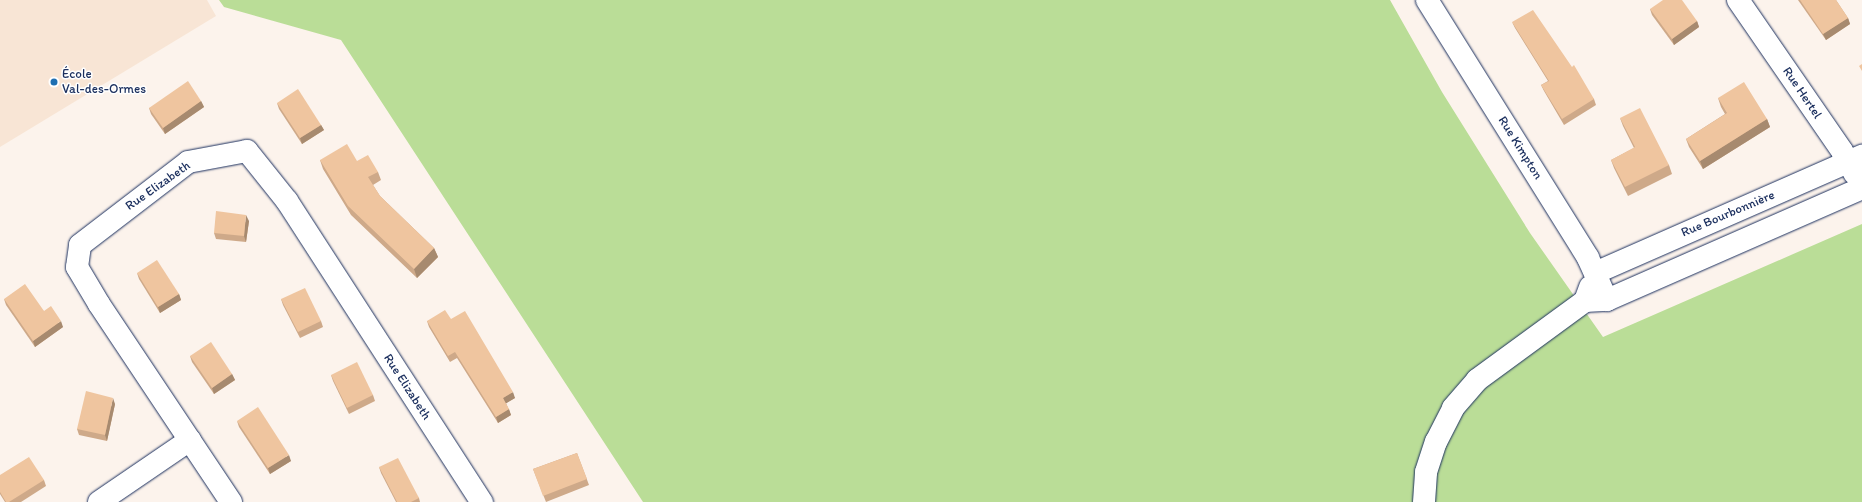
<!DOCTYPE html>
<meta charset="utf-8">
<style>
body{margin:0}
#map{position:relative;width:1862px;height:502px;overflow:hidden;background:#fcf3ec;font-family:Itim,sans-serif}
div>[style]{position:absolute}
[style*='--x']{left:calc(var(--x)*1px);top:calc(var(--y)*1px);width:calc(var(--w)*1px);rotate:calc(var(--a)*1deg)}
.built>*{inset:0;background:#f8e5d5}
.green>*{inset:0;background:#badd97}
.roads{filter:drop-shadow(0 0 1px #1b2f5e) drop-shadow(0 0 1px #1b2f5e)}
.minor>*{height:22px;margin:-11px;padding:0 11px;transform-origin:11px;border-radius:11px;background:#fff}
.wall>*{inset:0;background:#cea989}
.shaded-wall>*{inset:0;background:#a78a6f}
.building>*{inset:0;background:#efc59f}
.dots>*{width:11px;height:11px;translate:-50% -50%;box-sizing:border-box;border:2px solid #fff;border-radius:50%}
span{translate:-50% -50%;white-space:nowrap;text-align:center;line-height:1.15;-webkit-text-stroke:3px #fff;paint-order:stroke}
.poi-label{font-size:13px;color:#1b2f5e}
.left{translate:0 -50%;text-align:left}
.street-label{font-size:13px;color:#1b2f5e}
</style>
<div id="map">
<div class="built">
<i style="clip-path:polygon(0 0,207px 0,216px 16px,0 147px)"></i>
</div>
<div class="green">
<i style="clip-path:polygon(219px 0,1390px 0,1442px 92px,1530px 233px,1603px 337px,1862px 224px,1862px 502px,643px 502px,341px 40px,224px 7px)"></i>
</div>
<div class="roads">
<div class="minor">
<i style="--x:1427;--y:0;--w:304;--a:58"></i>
<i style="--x:1588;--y:258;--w:46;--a:65.7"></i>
<i style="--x:1738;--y:0;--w:183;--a:55.4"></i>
<i style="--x:1842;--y:151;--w:26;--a:61"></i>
<i style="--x:1595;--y:273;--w:292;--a:-23.7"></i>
<i style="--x:1585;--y:301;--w:22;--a:-3"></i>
<i style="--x:1607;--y:300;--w:279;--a:-23.7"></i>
<i style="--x:99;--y:502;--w:110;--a:-34.3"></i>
<i style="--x:231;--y:502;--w:238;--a:-123.7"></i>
<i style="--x:99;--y:304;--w:43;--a:-120.7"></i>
<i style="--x:77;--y:267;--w:22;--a:-82"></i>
<i style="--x:80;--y:245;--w:136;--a:-37.5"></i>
<i style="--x:188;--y:162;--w:60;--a:-10.6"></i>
<i style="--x:247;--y:151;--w:64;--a:51.3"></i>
<i style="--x:287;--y:201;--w:359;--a:57.1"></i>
<i style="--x:1424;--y:502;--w:30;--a:-86"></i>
<i style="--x:1426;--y:472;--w:32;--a:-72"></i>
<i style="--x:1436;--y:442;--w:38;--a:-63"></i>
<i style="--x:1453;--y:408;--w:37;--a:-49"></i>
<i style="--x:1477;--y:380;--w:134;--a:-36.2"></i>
<i style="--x:1585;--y:301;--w:15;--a:-70"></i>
</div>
</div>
<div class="wall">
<i style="clip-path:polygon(1798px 0,1836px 0,1848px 18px,1850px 24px,1826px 40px)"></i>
<i style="clip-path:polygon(1650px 9px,1697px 21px,1699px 27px,1674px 45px,1652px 15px)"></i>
<i style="clip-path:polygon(1512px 22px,1594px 99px,1596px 105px,1564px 125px,1544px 91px,1541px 85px,1548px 81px,1515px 28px)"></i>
<i style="clip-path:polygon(1718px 98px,1767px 119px,1770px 127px,1703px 169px,1689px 147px,1686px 139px,1725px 114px,1721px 107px)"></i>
<i style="clip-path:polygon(201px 101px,204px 107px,165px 134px,151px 114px,149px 108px)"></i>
<i style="clip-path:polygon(277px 103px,321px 125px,324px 130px,302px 144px,279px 109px)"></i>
<i style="clip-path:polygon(1620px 118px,1669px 165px,1672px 174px,1628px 196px,1614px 168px,1611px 160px,1634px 148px,1623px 126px)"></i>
<i style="clip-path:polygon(320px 160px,378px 172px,381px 180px,373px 185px,380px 196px,434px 248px,438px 257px,417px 278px,351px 215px,323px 169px)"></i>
<i style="clip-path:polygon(249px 221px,246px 242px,216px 239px,214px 233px)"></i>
<i style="clip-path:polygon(137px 273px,179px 294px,181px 300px,160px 313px,139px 279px)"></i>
<i style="clip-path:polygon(4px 299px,44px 311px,63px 327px,35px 347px,6px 305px)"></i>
<i style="clip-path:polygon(281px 299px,321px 321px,323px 327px,300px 338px,283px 305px)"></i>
<i style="clip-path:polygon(451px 319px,515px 398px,506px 403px,511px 415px,498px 423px,457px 358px,450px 362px,429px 327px,427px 321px)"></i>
<i style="clip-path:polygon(190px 356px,232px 374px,235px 380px,214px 394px,192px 362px)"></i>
<i style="clip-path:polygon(331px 375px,373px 395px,375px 401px,349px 414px,333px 381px)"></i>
<i style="clip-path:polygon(115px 404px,107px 441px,79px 435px,77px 429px)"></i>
<i style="clip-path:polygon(237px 421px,291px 461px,270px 474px,239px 427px)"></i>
<i style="clip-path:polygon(577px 453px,589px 485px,546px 502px,533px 469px)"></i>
<i style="clip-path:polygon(379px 467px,419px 498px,420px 502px,396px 502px,381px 473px)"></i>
<i style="clip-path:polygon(0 475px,44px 480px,46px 486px,21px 502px,5px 502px,0 494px)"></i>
</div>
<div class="shaded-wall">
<i style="clip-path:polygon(1848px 18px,1850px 24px,1826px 40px,1823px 34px)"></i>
<i style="clip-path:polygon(1697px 21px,1699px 27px,1674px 45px,1672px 39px)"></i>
<i style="clip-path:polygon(201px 101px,204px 107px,165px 134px,163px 128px)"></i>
<i style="clip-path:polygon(1767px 119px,1770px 127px,1703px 169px,1700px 161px)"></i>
<i style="clip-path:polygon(321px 125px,324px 130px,302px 144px,300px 138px)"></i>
<i style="clip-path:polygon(246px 215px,249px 221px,246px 242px,244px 236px)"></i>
<i style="clip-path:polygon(434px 248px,438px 257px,417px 278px,414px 269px)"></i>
<i style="clip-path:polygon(179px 294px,181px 300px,160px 313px,158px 307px)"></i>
<i style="clip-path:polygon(61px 321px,63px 327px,35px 347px,33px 341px)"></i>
<i style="clip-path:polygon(232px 374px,235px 380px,214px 394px,212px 388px)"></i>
<i style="clip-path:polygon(513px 392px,515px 398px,505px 404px,503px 398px)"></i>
<i style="clip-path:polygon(113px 398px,115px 404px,107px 441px,105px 435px)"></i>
<i style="clip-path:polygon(509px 409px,511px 415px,498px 423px,496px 417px)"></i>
<i style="clip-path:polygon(289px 455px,291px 461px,270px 474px,268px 468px)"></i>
</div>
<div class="building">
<i style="clip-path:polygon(1663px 0,1682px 0,1697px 21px,1672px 39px,1650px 9px)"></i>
<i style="clip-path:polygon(1800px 0,1836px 0,1848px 18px,1823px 34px)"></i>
<i style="clip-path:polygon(1533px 10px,1572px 67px,1574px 65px,1594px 99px,1562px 119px,1541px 85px,1549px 81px,1512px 22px)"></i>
<i style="clip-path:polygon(1862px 64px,1862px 71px,1859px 66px)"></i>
<i style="clip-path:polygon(188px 81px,201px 101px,163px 128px,149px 108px)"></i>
<i style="clip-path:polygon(1744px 82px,1767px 119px,1700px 161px,1686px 139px,1727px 113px,1718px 98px)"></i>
<i style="clip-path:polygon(298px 89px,321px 125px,300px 138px,277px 103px)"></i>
<i style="clip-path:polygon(1640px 108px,1669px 165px,1625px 187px,1611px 160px,1635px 147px,1620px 118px)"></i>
<i style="clip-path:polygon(347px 144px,357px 161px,368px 155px,378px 172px,368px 177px,380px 196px,434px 248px,414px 269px,348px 206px,320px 160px)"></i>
<i style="clip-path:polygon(216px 211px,246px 215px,244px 236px,214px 233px)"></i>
<i style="clip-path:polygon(157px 260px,179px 294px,158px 307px,137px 273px)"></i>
<i style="clip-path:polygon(25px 284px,44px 311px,51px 306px,61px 321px,33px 341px,4px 299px)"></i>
<i style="clip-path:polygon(305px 288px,321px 321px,298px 332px,281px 299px)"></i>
<i style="clip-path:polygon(445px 310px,451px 319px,465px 311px,513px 392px,503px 398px,509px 409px,496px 417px,455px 352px,448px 356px,427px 321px)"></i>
<i style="clip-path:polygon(211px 342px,232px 374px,212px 388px,190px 356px)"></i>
<i style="clip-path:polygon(357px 362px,373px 395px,347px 408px,331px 375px)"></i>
<i style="clip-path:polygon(86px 391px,113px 398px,105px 435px,77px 429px)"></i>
<i style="clip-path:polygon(258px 407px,289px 455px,268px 468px,237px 421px)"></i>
<i style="clip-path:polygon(577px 453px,587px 479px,543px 496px,533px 469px)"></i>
<i style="clip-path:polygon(29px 457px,44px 480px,9px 502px,6px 502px,0 492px,0 475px)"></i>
<i style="clip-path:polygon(398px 458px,419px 498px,411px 502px,397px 502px,379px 467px)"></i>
</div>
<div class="dots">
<i style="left:54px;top:82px;background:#1f6fb2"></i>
</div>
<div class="poi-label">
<span class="left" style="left:62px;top:82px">École<br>Val-des-Ormes</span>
</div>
<div class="street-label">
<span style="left:1802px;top:93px;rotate:56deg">Rue Hertel</span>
<span style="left:1520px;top:148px;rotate:58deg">Rue Kimpton</span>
<span style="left:158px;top:186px;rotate:-35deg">Rue Elizabeth</span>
<span style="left:1728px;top:214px;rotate:-23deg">Rue Bourbonnière</span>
<span style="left:407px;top:387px;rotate:57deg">Rue Elizabeth</span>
</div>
</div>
